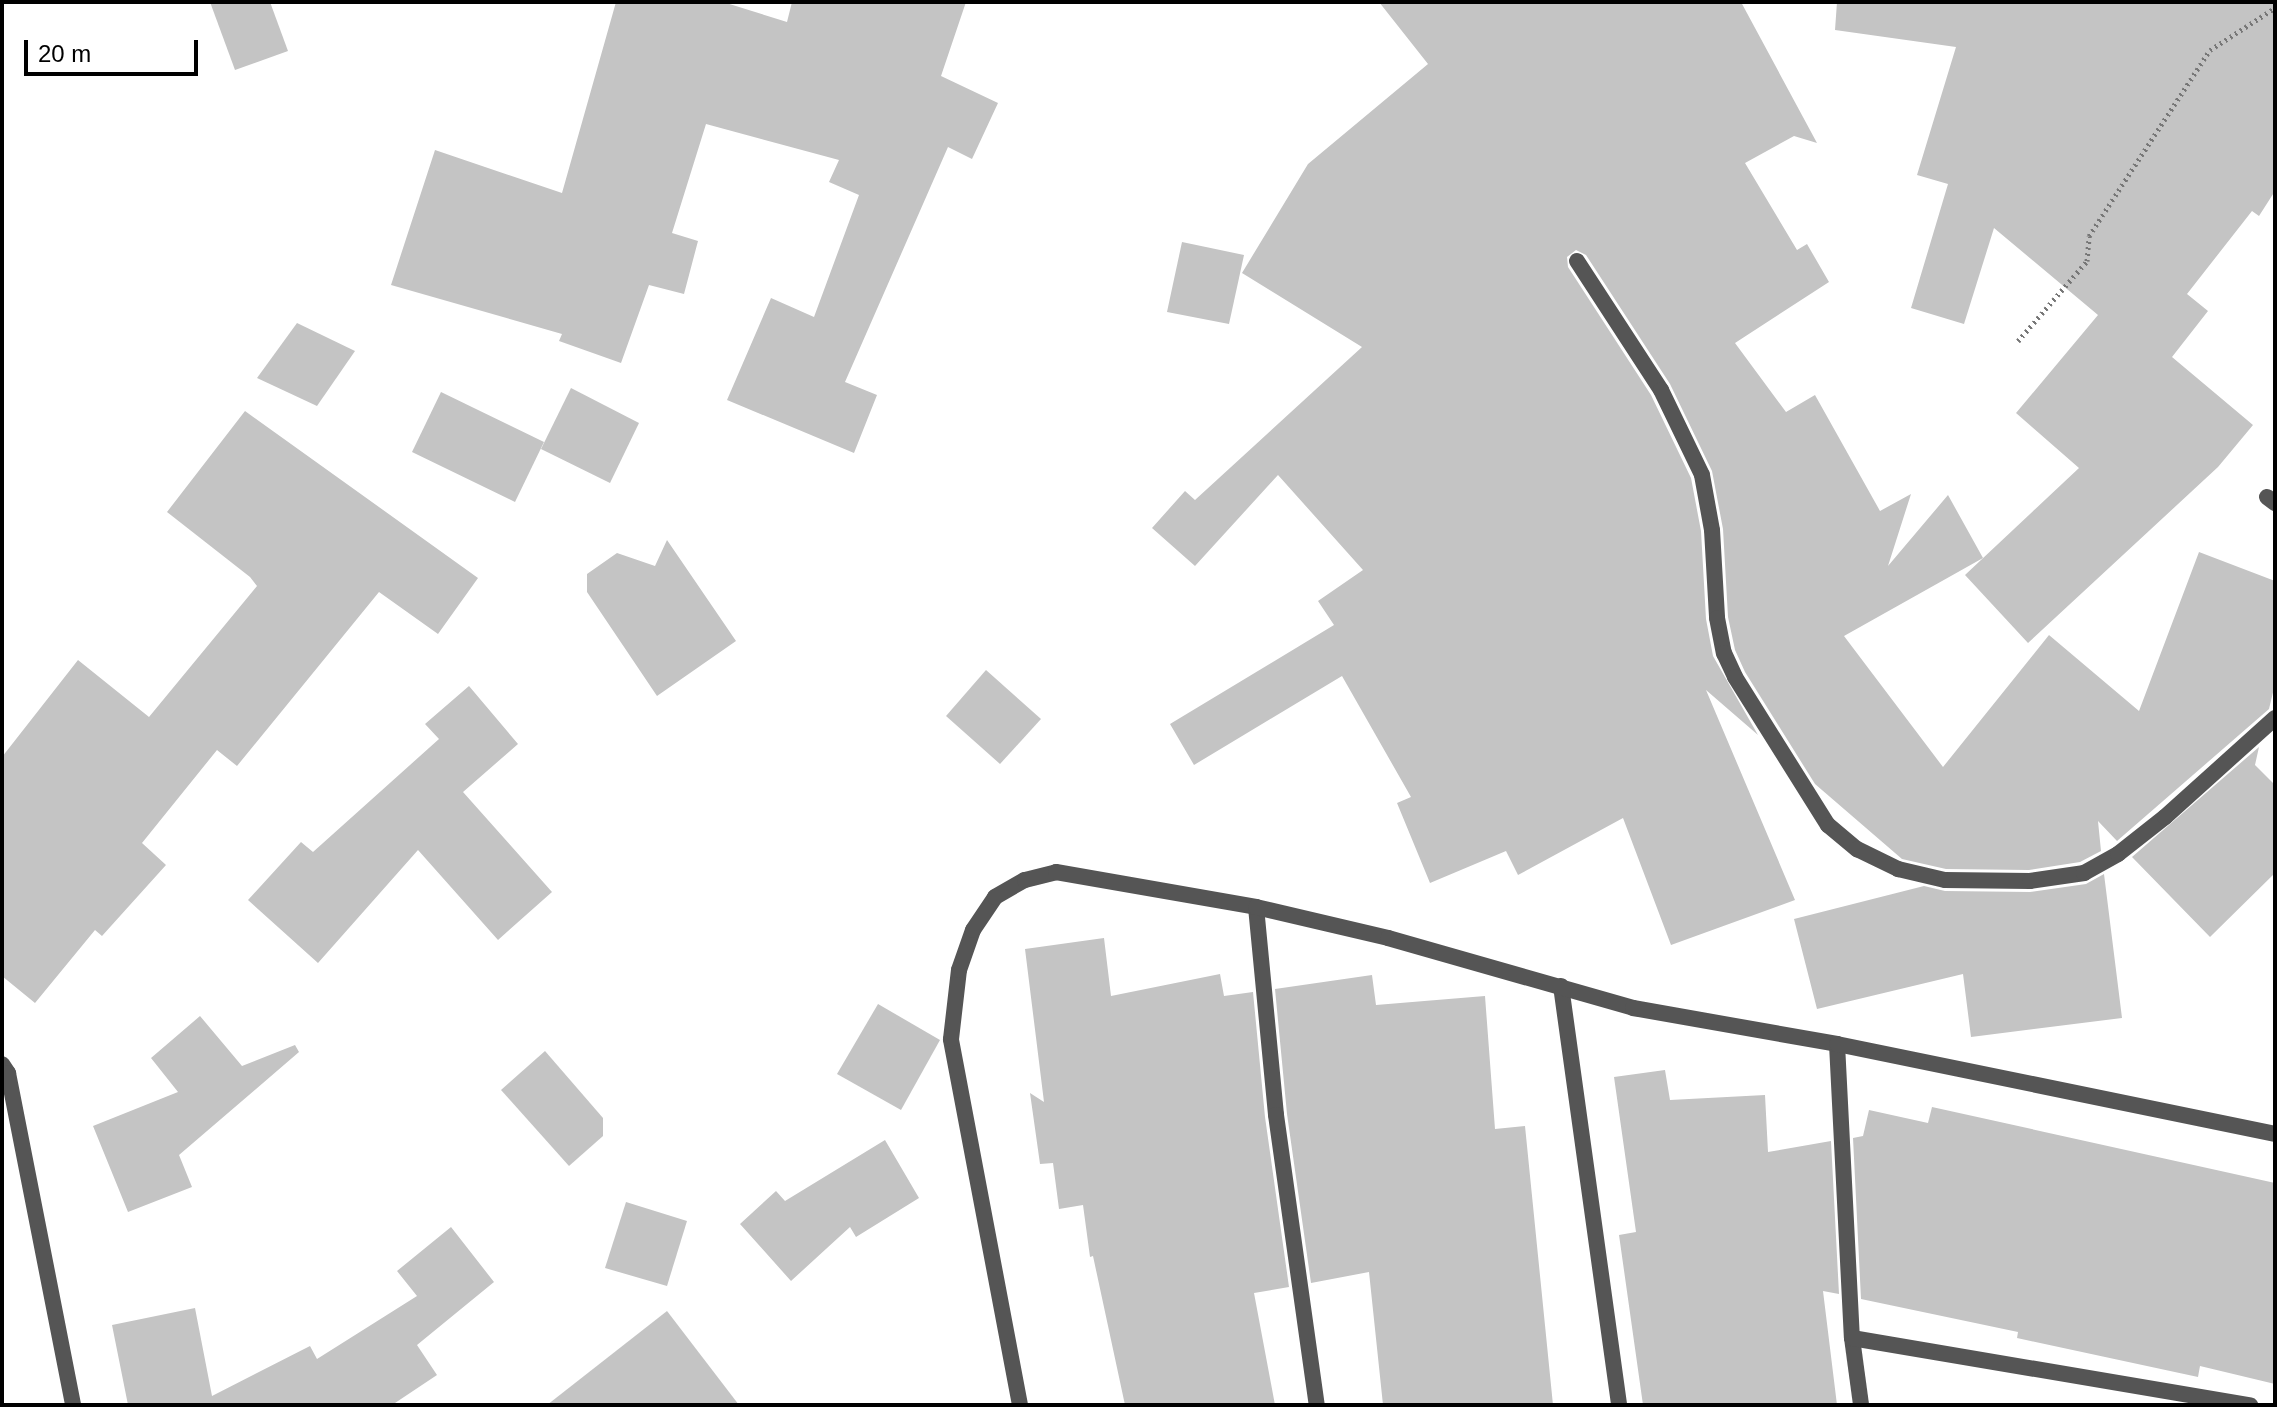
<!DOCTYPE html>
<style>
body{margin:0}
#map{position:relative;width:2277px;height:1407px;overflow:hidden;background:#fff;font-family:Helvetica,sans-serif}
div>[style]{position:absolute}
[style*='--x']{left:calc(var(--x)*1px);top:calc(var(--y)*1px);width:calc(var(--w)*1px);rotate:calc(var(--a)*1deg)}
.building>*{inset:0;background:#c4c4c4}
.path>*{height:5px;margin-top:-2.5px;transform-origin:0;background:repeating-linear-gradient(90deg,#777 0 2px,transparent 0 6px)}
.service>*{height:16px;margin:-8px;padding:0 8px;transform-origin:8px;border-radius:8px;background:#555}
.minor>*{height:16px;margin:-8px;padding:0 8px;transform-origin:8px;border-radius:8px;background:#555}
.tertiary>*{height:16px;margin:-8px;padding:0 8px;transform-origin:8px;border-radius:8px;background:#555}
span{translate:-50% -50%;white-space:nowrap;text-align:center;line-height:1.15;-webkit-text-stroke:6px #fff;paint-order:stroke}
.frame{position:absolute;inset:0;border:4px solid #000;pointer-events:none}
.scale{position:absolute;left:24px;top:40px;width:174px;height:36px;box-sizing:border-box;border:4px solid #000;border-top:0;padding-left:10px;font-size:24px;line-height:28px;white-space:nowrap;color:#000;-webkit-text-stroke:6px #fff;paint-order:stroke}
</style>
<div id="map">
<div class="building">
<i style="clip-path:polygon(210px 2px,270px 2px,288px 51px,235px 70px)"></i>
<i style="clip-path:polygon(616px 2px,723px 2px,787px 22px,792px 2px,966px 2px,941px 76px,998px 103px,972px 159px,948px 147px,845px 382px,877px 395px,854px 453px,727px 400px,771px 298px,814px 317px,859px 195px,829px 182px,839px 160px,706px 124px,672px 233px,698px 241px,684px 294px,649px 285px,621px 363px,559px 341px,562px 334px,391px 285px,435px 150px,562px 193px)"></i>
<i style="clip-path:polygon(1379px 2px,1741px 2px,1817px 143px,1794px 136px,1745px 163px,1797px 250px,1807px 244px,1829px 282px,1735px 343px,1786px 412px,1815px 395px,1880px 511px,1911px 494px,1888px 566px,1948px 495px,1983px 558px,1844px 636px,1943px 767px,2049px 635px,2139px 711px,2199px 552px,2275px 581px,2275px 684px,2269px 709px,2117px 841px,2098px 821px,2101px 851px,2080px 862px,2029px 870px,1946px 869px,1902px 859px,1815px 784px,1745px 672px,1735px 650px,1728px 617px,1723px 529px,1712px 471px,1670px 384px,1586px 255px,1576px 250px,1567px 257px,1568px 267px,1651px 395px,1691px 478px,1701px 531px,1706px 619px,1713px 656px,1758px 735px,1706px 690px,1795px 900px,1671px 945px,1623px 818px,1518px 875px,1506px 851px,1430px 883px,1397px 803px,1411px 797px,1342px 676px,1194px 765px,1170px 724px,1334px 625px,1318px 601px,1363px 570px,1278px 475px,1195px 566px,1152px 528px,1185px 491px,1195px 500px,1362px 347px,1242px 273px,1308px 164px,1428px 64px)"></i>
<i style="clip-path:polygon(1837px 2px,2275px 2px,2275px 191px,2259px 216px,2252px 211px,2187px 294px,2208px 311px,2172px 357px,2253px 425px,2218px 467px,2028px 643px,1965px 575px,2079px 468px,2016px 413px,2098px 315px,1994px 228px,1964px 324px,1911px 308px,1948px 184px,1917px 175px,1956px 47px,1835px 30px)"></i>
<i style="clip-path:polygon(1182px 242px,1244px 255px,1229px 324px,1167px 312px)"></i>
<i style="clip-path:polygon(297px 323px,355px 351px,317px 406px,257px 378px)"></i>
<i style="clip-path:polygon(571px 388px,639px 423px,610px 483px,541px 449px)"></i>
<i style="clip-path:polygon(441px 392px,544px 442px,515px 502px,412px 452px)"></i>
<i style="clip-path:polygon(245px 411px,478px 578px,438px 634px,379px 592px,237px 766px,217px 750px,142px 843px,166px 865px,102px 936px,95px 930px,35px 1003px,2px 976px,2px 757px,78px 660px,149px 717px,257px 586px,250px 577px,167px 512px)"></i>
<i style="clip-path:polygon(667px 540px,736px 641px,657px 696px,587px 592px,587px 574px,617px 553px,655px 566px)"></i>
<i style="clip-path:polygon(986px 670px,1041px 719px,1000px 764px,946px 716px)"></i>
<i style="clip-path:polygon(469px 686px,518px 744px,463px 792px,552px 892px,498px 940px,418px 850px,318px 963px,248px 900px,301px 842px,313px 852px,439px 739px,425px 724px)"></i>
<i style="clip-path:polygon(2259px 747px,2255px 765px,2275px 785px,2275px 873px,2210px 937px,2132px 857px)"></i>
<i style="clip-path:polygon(2104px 874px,2122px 1018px,1971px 1037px,1963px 974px,1817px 1009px,1794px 919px,1924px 886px,1945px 891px,2030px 892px,2086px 884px)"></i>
<i style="clip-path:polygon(1104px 938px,1111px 996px,1220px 974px,1224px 996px,1253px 992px,1265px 1117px,1289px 1287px,1254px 1293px,1275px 1405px,1125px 1405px,1093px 1256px,1090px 1257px,1083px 1205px,1059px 1209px,1053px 1163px,1040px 1164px,1030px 1093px,1044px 1102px,1025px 949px)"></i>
<i style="clip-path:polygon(1372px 975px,1376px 1005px,1485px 996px,1495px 1129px,1525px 1126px,1553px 1405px,1383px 1405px,1369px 1272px,1311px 1283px,1287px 1114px,1275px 989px)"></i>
<i style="clip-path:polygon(878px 1004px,940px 1040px,901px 1110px,837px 1074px)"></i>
<i style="clip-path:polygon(200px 1016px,242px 1066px,295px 1045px,299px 1052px,179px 1155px,192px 1187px,128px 1212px,93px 1126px,178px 1092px,151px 1058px)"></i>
<i style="clip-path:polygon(545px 1051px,603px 1118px,603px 1136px,569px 1166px,501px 1090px)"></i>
<i style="clip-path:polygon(1665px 1070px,1670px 1100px,1765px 1095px,1768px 1152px,1831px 1141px,1839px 1294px,1823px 1291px,1837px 1405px,1643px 1405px,1619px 1235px,1636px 1232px,1614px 1077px)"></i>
<i style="clip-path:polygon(1932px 1107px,2275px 1183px,2275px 1384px,2200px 1366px,2198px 1377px,2017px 1338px,2018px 1332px,1861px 1299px,1853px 1138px,1863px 1136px,1869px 1110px,1928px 1123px)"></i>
<i style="clip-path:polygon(885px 1140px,919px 1198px,856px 1237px,850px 1227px,791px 1281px,740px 1224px,776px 1191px,785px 1201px)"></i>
<i style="clip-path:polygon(626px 1202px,687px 1221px,667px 1286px,605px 1268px)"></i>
<i style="clip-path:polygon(451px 1227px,494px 1282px,417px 1345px,437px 1375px,392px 1405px,128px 1405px,112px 1325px,195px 1308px,212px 1396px,310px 1346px,317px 1359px,417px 1296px,397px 1271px)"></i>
<i style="clip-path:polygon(667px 1311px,739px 1405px,547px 1405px)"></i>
</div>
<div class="path">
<i style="--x:2018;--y:341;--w:106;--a:-49.2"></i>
<i style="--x:2087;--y:261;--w:25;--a:-85"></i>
<i style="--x:2089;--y:236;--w:222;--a:-57"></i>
<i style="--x:2210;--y:50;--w:77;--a:-32.9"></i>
</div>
<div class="service">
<i style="--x:2267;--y:497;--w:10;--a:37"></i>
</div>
<div class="minor">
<i style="--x:1577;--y:261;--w:154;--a:56.9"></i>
<i style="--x:1661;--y:390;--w:94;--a:64.2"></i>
<i style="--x:1702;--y:475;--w:56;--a:79.7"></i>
<i style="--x:1712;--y:530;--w:88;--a:86.7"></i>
<i style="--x:1717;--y:618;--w:36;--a:79"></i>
<i style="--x:1724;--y:653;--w:26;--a:65"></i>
<i style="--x:1735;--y:677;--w:175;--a:57.9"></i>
<i style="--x:1828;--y:825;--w:38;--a:40"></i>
<i style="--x:1857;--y:849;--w:46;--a:26"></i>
<i style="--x:1898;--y:869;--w:48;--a:13.2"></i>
<i style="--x:1945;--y:880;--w:85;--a:0.7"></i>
<i style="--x:2030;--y:881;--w:55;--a:-8.4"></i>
<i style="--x:2084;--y:873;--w:39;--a:-29"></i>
<i style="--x:2118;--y:854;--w:60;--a:-38.2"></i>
<i style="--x:2165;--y:817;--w:148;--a:-42"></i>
<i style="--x:1256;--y:907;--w:209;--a:84.5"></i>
<i style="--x:1276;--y:1115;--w:293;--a:82"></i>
<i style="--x:1561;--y:986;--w:423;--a:82.1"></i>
<i style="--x:1837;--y:1044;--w:294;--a:87.1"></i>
<i style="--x:1852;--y:1338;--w:68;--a:82.3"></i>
<i style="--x:1852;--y:1338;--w:404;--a:9.6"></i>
<i style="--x:1020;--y:1405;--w:372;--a:-100.7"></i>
<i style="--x:951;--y:1039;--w:69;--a:-83.4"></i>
<i style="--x:959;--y:970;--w:42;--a:-70.7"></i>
<i style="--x:973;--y:930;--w:40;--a:-56"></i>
<i style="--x:995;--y:897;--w:34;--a:-30"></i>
<i style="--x:1025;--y:880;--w:32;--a:-14"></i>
<i style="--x:1056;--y:872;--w:203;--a:9.9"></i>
<i style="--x:1256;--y:907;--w:136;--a:13.2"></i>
<i style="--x:1388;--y:938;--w:255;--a:15.9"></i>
<i style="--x:1633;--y:1008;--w:207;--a:10"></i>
<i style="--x:1837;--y:1044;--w:447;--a:11.6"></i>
</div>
<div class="tertiary">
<i style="--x:2;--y:1064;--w:11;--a:56"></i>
<i style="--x:8;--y:1073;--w:338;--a:78.9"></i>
</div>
<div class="frame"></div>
<div class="scale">20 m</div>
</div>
